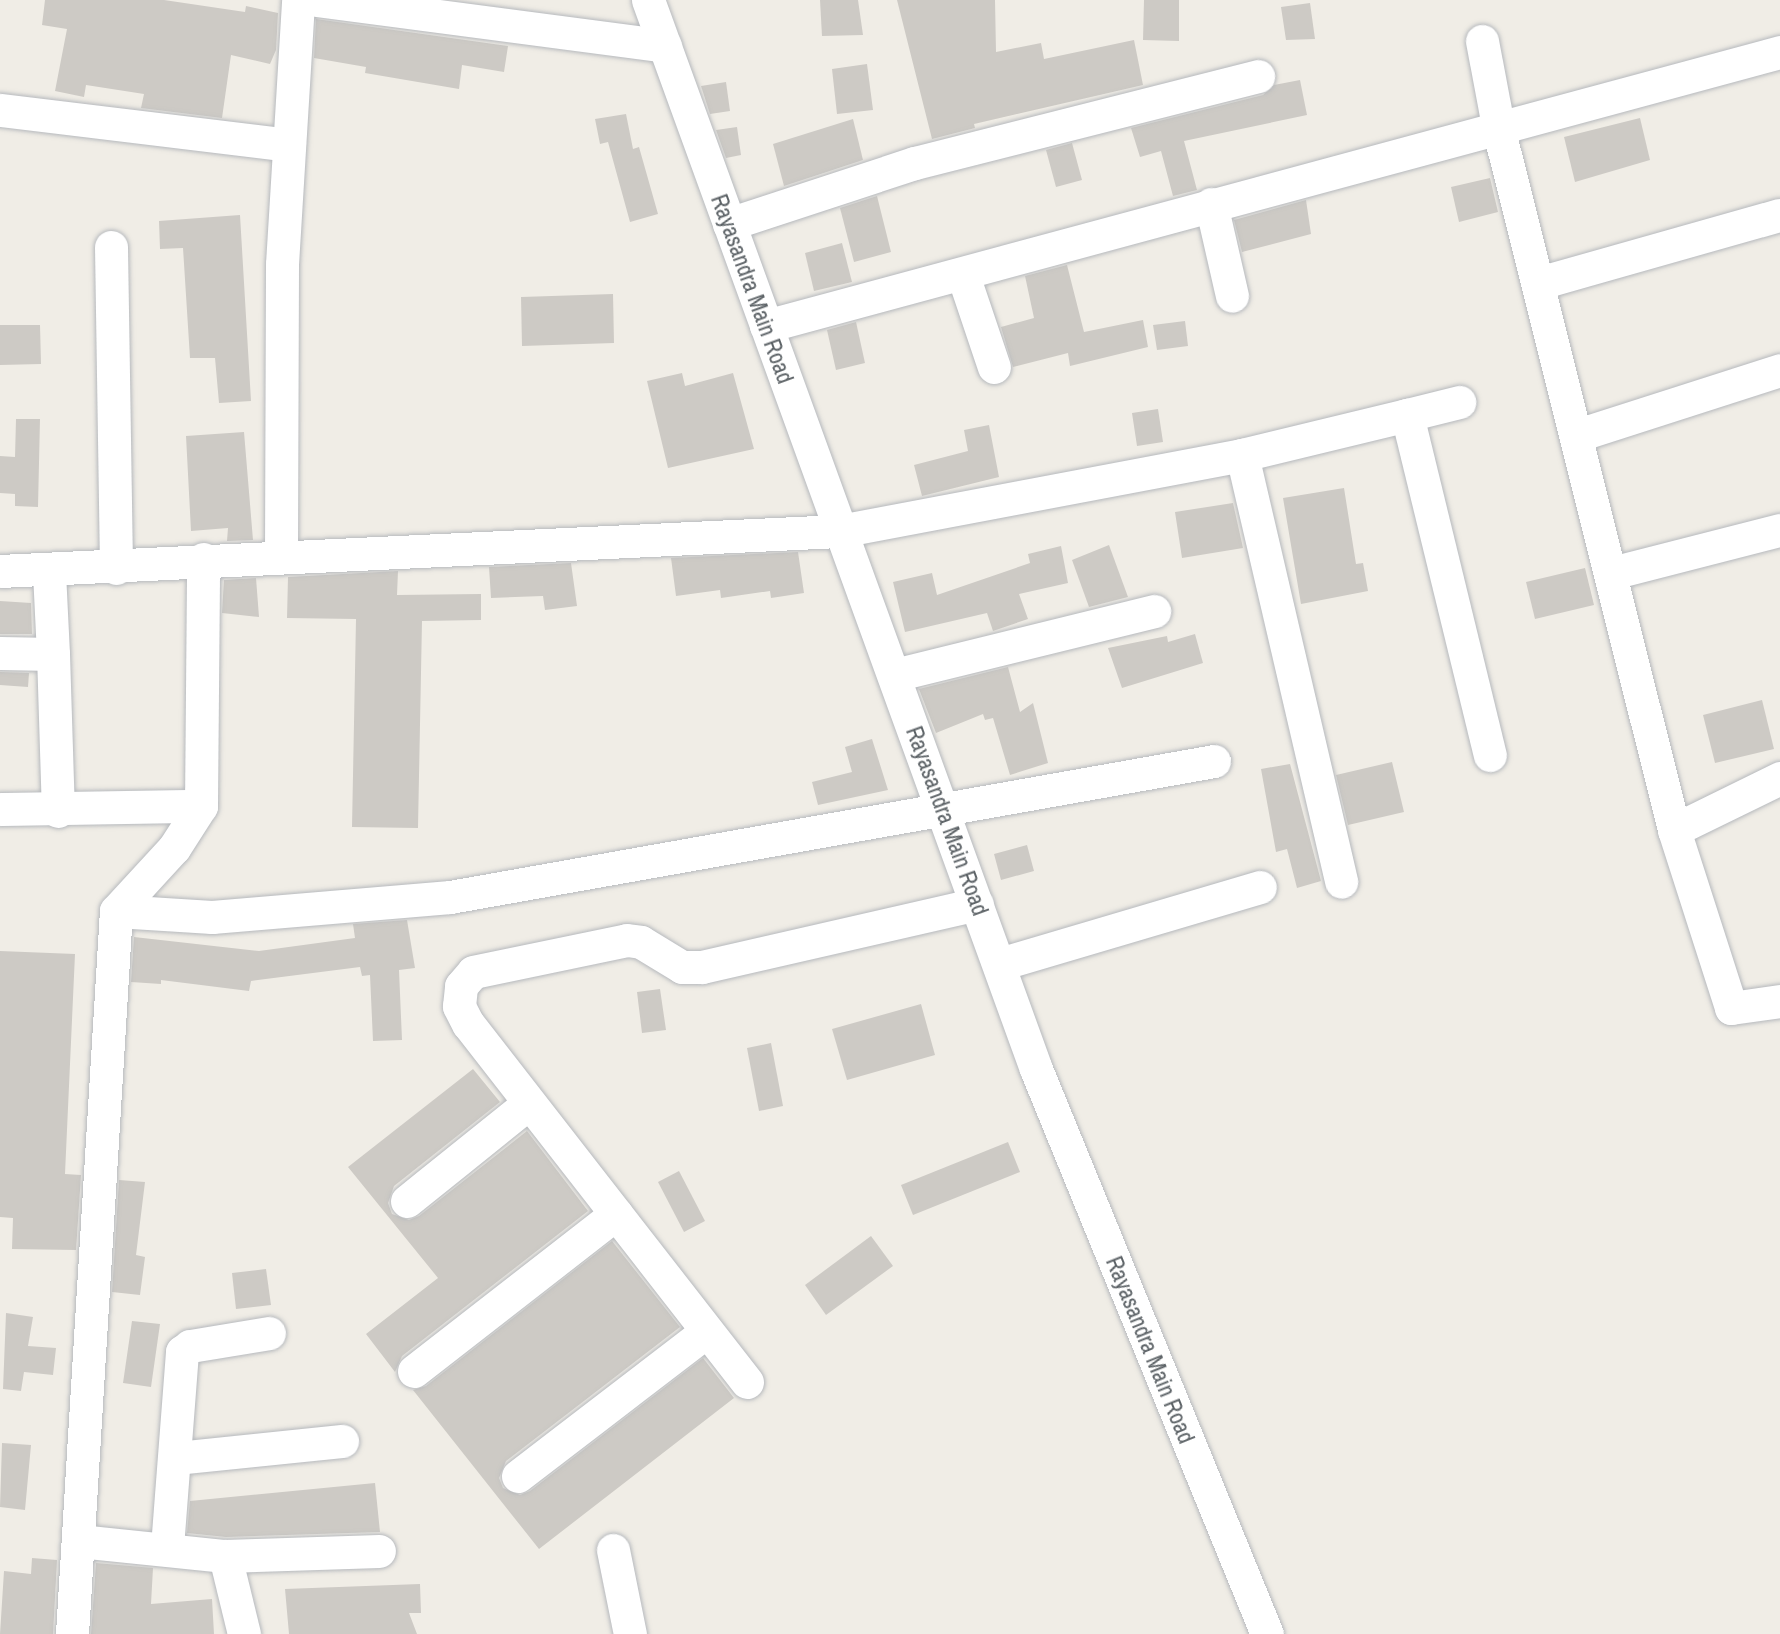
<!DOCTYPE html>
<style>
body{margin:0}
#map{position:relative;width:1780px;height:1634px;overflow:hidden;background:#f0ede6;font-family:"Archivo Narrow",sans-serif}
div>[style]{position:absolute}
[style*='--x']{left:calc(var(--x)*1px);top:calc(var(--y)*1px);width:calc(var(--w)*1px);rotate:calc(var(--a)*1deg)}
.building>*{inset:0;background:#cdcac5}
.roads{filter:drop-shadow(0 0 2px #b6b9bd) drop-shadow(0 0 2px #b6b9bd)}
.minor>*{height:33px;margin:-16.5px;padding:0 16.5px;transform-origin:16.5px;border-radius:16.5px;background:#fff}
span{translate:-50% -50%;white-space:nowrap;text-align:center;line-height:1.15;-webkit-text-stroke:6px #fff;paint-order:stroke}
.street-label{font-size:23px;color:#5d6367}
</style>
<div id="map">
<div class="building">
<i style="clip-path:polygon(45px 0,164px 0,245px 12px,246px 6px,278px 13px,276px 50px,270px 64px,231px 55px,222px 118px,141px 108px,144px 94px,86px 85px,84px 97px,55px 91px,67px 29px,42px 25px)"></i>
<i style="clip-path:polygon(820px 0,858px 0,863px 35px,822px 36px)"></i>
<i style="clip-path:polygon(897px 0,995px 0,996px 52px,1041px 43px,1044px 59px,1134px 40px,1143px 85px,974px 124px,975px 128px,932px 139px)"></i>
<i style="clip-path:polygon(1144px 0,1179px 0,1179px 41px,1143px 40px)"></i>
<i style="clip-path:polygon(1310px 3px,1315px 39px,1286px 40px,1281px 7px)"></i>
<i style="clip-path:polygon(316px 19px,508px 46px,504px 72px,462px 65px,459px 89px,365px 73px,366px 67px,314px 58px)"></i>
<i style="clip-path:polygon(867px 64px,873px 110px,837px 114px,832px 69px)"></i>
<i style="clip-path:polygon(1300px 80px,1307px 115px,1184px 141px,1197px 190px,1173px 196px,1161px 151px,1140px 157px,1131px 128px,1263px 95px,1274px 85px)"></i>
<i style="clip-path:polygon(726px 82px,730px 111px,710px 114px,701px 86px)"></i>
<i style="clip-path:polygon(626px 114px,633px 149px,639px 147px,658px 214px,630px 222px,608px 142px,600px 144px,595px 119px)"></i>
<i style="clip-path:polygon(1640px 118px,1650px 160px,1575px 182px,1564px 137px)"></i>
<i style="clip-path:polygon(853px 119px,863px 160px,784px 186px,773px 144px)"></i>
<i style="clip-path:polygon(737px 127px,741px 155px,726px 158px,716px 130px)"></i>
<i style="clip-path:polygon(1072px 143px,1082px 180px,1056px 187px,1046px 150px)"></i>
<i style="clip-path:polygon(1490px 178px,1498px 212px,1459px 222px,1451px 187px)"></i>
<i style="clip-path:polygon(877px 196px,891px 252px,854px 262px,840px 208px)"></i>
<i style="clip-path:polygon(1306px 200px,1311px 234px,1242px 252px,1234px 220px)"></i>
<i style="clip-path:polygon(240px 215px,251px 401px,219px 403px,215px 358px,190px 358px,183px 248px,160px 249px,159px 221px)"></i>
<i style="clip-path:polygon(842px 243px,852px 282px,814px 291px,805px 253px)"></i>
<i style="clip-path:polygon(1067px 265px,1084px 332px,1143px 320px,1148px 347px,1070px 366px,1068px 353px,1013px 367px,1001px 327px,1034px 318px,1025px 276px)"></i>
<i style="clip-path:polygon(613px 294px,614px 343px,522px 346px,521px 297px)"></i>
<i style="clip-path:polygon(1185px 321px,1188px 346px,1157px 350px,1153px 325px)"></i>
<i style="clip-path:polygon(856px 322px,865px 363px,836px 370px,827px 330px)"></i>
<i style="clip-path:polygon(0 325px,40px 325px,41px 364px,0 365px)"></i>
<i style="clip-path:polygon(682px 373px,685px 386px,733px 373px,754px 449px,668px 468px,647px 381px)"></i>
<i style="clip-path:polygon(1158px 409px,1163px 442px,1137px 446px,1132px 413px)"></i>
<i style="clip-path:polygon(16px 419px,40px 419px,38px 507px,15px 506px,15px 494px,0 493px,0 456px,15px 457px)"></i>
<i style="clip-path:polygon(989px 425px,999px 477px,922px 496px,914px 465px,968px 451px,964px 430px)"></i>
<i style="clip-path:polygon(244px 432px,253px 540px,227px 541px,228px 528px,191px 531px,186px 436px)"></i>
<i style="clip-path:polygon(1344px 488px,1356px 564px,1363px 563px,1368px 591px,1301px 604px,1283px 498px)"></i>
<i style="clip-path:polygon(1233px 503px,1243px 548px,1182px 558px,1175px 512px)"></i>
<i style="clip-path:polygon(1109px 545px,1128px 597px,1089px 607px,1072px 560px)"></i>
<i style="clip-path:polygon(1061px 546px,1068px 583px,1019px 594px,1028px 619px,993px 631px,987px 613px,905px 632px,893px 582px,932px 573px,937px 595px,1030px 563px,1028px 554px)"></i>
<i style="clip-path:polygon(798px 552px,804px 593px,771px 598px,770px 591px,721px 598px,720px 590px,676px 596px,671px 558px)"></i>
<i style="clip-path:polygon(571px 563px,577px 606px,545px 610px,543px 596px,491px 598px,489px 567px)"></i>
<i style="clip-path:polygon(1585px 568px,1594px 605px,1535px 619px,1526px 582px)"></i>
<i style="clip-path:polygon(398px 571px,397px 595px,481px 594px,481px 620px,422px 621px,418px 828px,352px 827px,356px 619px,287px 618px,288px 577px)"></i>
<i style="clip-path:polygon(256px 578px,259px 617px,222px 613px,224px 580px)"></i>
<i style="clip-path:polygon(0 601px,31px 603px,32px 634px,0 634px)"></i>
<i style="clip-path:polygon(1195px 634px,1203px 663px,1122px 688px,1108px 648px,1167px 636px,1168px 642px)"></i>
<i style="clip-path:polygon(1008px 667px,1020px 712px,1033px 703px,1048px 763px,1010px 775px,993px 718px,985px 720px,983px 714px,936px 733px,919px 689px)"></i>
<i style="clip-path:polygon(0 672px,29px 673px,28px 687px,0 685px)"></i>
<i style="clip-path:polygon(1762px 700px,1774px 749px,1715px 763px,1703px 715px)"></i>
<i style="clip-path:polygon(872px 739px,888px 790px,818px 805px,812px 782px,852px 772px,845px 747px)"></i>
<i style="clip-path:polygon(1392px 762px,1404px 812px,1348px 825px,1336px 775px)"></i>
<i style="clip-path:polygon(1290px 764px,1321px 881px,1297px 888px,1287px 849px,1276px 852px,1261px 769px)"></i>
<i style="clip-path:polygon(1027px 845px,1034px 871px,1001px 880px,994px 854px)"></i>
<i style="clip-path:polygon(407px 920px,415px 968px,399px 970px,402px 1040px,373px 1041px,370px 975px,362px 976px,360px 967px,251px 981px,249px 991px,161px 980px,161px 984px,131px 982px,134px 937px,259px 951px,355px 938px,353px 924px)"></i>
<i style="clip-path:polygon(0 951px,75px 954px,65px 1174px,81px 1175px,76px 1250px,12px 1249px,13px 1218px,0 1217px)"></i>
<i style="clip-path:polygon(660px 989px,666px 1030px,642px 1033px,637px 992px)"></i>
<i style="clip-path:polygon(921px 1004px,935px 1055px,847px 1080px,832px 1029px)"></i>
<i style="clip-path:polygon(771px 1043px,783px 1106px,759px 1111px,747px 1048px)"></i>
<i style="clip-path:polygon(473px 1069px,500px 1102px,394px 1186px,388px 1203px,392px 1214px,409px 1220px,419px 1216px,527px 1131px,588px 1211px,402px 1356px,395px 1372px,366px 1334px,438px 1278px,348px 1167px)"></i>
<i style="clip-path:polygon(1008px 1142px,1020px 1172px,913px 1215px,901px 1185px)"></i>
<i style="clip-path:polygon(679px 1171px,705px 1221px,684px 1232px,658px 1182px)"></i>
<i style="clip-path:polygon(119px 1180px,145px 1182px,136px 1255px,145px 1257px,140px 1295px,112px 1292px)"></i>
<i style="clip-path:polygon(871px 1236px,893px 1266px,826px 1315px,805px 1285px)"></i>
<i style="clip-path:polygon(612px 1241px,680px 1327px,506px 1461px,499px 1478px,503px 1488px,520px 1495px,530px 1491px,703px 1358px,734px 1398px,539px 1549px,413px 1390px,426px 1386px)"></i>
<i style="clip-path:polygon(266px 1269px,271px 1305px,236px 1309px,232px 1273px)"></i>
<i style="clip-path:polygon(6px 1313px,33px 1317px,28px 1346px,56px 1348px,53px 1375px,24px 1372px,21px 1391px,3px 1389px)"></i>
<i style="clip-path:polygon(132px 1321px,160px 1324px,151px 1387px,123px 1383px)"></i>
<i style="clip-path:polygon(2px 1443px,31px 1445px,25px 1510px,0 1507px)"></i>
<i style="clip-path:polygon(375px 1483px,380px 1532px,226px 1537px,187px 1533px,190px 1501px)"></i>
<i style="clip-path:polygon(32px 1558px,57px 1560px,53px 1634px,0 1634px,4px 1571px,31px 1574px)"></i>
<i style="clip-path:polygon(96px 1563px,153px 1568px,151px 1604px,212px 1599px,214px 1634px,91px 1634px)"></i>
<i style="clip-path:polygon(420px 1584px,421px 1613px,409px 1613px,417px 1634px,289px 1634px,285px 1589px)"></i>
</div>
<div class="roads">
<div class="minor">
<i style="--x:317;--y:0;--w:351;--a:7.5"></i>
<i style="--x:648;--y:0;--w:1137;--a:70.05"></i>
<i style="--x:1036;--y:1069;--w:610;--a:67.76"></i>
<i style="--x:1482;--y:41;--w:92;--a:79.3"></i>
<i style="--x:1499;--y:131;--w:721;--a:75.94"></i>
<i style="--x:1674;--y:830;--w:187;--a:72.2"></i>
<i style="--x:1731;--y:1008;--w:49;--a:-8.1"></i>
<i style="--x:0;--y:110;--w:291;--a:6.9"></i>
<i style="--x:1211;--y:204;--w:94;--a:77.1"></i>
<i style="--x:729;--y:224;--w:196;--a:-18.2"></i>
<i style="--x:915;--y:163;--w:354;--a:-14.2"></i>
<i style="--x:111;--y:247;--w:321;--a:89.1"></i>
<i style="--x:963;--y:275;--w:97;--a:71.4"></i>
<i style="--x:1539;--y:283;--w:250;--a:-15.8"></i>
<i style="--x:766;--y:326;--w:1050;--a:-15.12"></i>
<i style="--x:1407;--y:415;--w:54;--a:-14"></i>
<i style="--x:1578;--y:435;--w:212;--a:-17.8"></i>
<i style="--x:1242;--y:455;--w:438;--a:76.9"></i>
<i style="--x:281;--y:554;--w:290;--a:-89.8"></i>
<i style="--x:282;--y:264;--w:264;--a:-86.5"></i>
<i style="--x:0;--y:571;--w:841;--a:-2.73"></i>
<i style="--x:840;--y:531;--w:409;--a:-10.7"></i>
<i style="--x:1242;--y:455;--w:170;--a:-13.6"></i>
<i style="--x:1407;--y:415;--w:350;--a:76.3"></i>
<i style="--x:1612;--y:573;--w:173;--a:-14.4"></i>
<i style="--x:0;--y:653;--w:53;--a:1.1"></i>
<i style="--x:53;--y:654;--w:82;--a:-92.8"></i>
<i style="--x:53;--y:654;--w:157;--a:88.2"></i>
<i style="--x:894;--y:675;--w:268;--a:-13.8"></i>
<i style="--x:0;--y:809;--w:201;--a:-0.9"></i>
<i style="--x:201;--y:806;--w:247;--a:-89.5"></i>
<i style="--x:1674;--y:830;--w:118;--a:-26.1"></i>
<i style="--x:116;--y:911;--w:96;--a:3.6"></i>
<i style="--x:212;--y:917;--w:239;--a:-4.8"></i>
<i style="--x:450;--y:897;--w:776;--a:-10.09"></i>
<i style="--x:1000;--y:964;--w:271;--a:-16.5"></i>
<i style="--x:407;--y:1201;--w:156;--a:-38.8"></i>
<i style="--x:414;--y:1371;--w:256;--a:-37.9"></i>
<i style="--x:747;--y:1382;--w:454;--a:-127.9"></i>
<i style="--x:468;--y:1024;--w:20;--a:-117"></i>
<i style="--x:459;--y:1006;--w:20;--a:-84"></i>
<i style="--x:461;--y:986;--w:18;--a:-49"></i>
<i style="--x:473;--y:972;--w:157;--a:-11.7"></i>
<i style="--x:627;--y:940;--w:14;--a:8"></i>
<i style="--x:641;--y:942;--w:48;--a:31.4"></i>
<i style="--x:682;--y:967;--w:20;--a:0"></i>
<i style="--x:702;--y:967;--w:282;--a:-12.9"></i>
<i style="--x:177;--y:1458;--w:166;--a:-5.9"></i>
<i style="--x:518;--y:1476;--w:238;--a:-37.5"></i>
<i style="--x:79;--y:1541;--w:147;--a:5.9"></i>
<i style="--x:225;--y:1556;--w:154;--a:-1.9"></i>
<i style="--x:167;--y:1547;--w:196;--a:-85.6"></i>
<i style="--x:182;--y:1352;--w:10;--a:-37"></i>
<i style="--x:190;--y:1346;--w:80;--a:-9.3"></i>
<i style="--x:613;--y:1550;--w:86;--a:78.6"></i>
<i style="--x:225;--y:1556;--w:80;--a:76.3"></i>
<i style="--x:72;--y:1634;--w:724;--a:-86.52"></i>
<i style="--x:116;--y:911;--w:86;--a:-47.4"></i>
<i style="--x:174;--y:848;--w:50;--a:-57.3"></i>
</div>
</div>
<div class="street-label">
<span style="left:752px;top:289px;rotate:70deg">Rayasandra Main Road</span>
<span style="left:947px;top:821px;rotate:70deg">Rayasandra Main Road</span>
<span style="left:1150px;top:1350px;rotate:68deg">Rayasandra Main Road</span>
</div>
</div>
